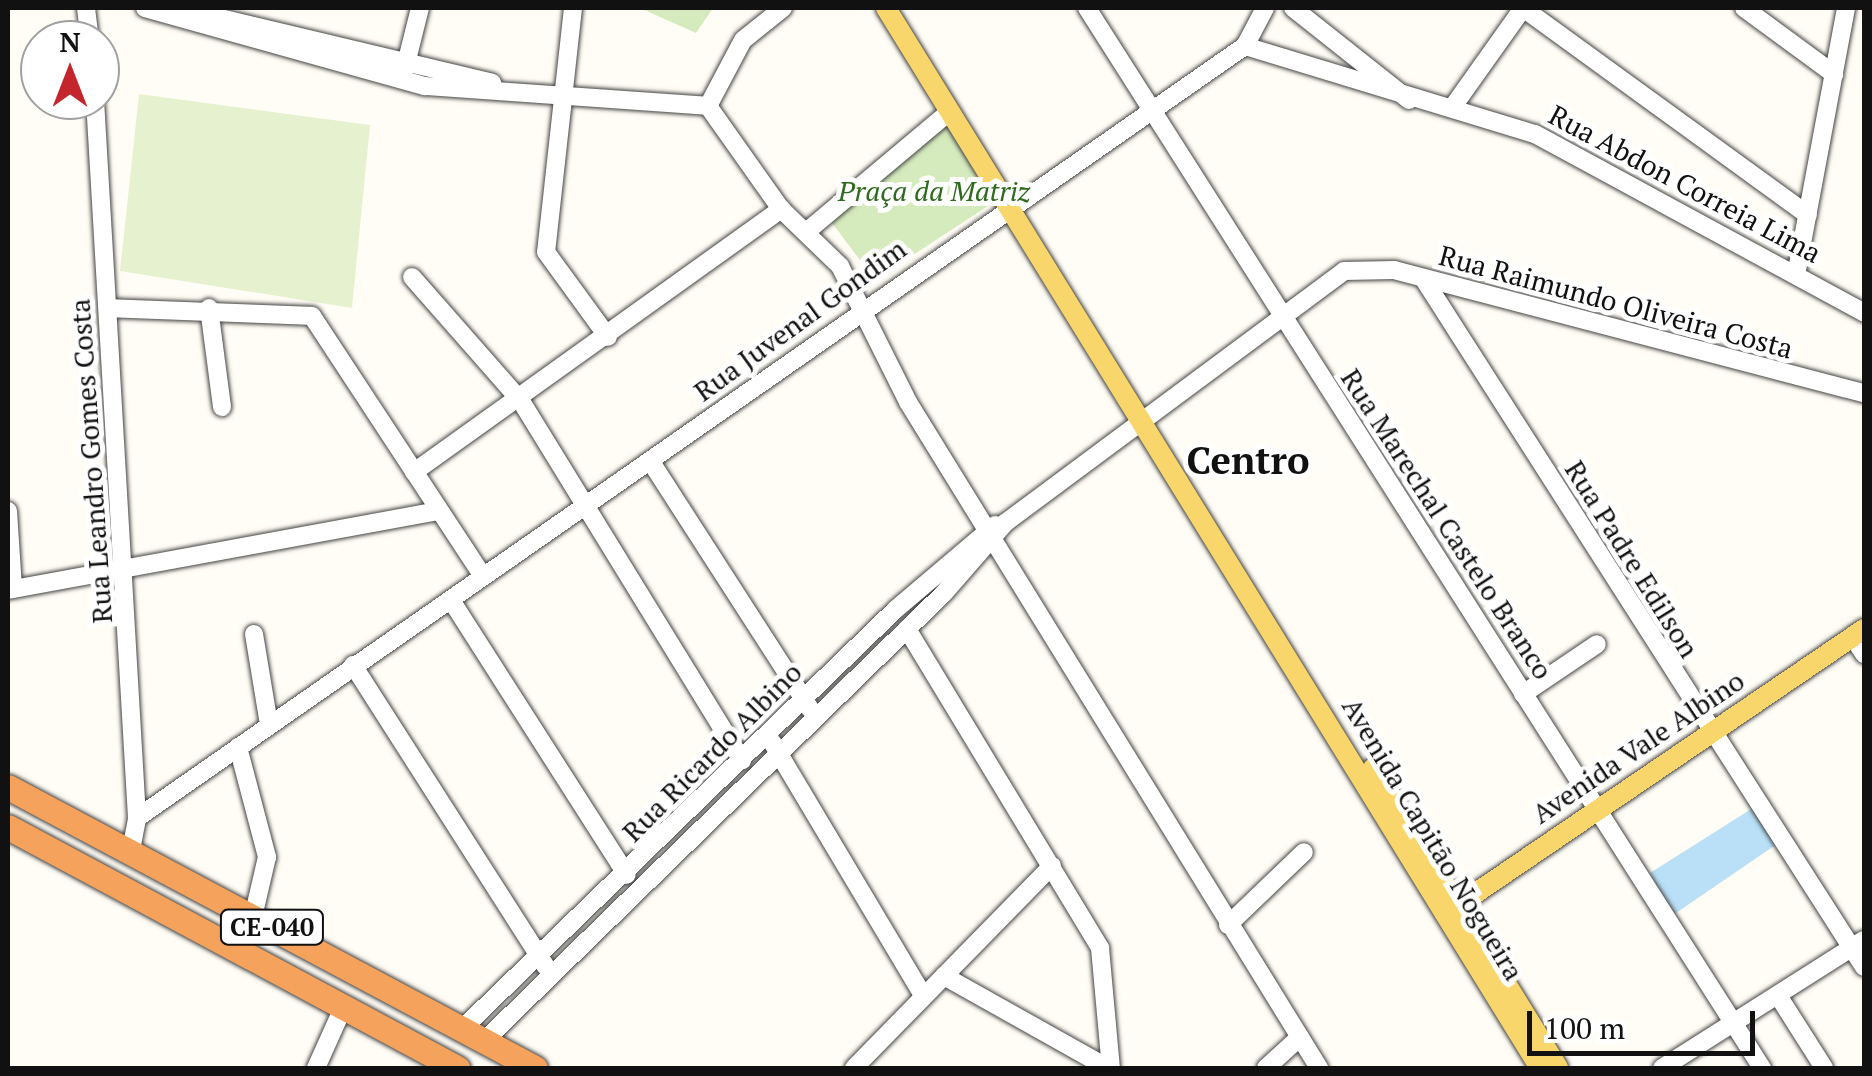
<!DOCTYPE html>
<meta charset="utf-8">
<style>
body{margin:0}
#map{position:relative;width:1872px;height:1076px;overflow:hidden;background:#fffdf5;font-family:"PT Serif",serif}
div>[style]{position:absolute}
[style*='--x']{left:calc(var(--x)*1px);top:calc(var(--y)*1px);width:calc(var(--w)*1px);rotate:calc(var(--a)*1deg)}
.green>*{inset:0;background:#d5ebbd}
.pitch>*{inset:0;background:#e6f2cf}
.water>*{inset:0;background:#b9e0f7}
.roads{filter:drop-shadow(0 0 2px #444) drop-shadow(0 0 2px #444)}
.minor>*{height:18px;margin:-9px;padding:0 9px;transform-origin:9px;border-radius:9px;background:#fff}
.major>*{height:20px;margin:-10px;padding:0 10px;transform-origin:10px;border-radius:10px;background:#f9d66b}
.highway>*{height:25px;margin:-12.5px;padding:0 12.5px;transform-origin:12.5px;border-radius:12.5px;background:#f5a25d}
span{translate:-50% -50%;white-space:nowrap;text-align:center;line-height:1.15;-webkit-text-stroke:10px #fff;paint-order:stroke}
.shield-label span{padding:2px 8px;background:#fff;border:2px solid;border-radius:8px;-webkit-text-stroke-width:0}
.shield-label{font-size:25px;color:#111;font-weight:700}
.street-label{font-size:28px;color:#111}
.park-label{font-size:28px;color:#2f6b1f;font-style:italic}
.district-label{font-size:38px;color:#111;font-weight:700}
.frame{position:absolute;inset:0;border:10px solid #111;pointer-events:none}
.north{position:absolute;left:20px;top:20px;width:100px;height:100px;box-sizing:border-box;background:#fff;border:2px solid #a0a0a0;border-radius:50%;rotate:0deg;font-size:28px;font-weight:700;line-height:40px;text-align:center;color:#111}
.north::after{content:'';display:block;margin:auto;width:35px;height:45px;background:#c4262e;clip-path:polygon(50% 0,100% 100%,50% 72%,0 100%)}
.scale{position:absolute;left:1527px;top:1011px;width:228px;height:45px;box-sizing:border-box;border:5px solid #111;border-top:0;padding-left:12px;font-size:30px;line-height:35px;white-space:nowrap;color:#111;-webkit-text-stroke:8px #fff;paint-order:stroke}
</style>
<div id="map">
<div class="green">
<i style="clip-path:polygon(640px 8px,713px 8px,696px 33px)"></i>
<i style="clip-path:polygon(948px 124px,994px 202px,875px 280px,829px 219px)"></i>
</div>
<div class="pitch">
<i style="clip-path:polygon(139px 94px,370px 125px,352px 308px,120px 271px)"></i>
</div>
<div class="water">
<i style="clip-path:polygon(1756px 806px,1777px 844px,1673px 915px,1650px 873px)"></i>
</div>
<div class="roads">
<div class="minor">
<i style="--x:86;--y:8;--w:32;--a:83"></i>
<i style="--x:145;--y:8;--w:291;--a:15.6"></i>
<i style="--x:425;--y:86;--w:284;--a:4"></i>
<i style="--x:178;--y:8;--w:323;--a:13.4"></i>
<i style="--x:573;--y:8;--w:245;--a:96.3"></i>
<i style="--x:546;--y:252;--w:105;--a:53.9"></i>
<i style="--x:783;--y:8;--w:51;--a:141.3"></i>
<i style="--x:743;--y:40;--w:75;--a:117.9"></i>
<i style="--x:708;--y:106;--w:126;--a:54.7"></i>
<i style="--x:781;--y:209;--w:82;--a:44"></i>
<i style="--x:840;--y:266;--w:152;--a:63.4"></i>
<i style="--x:908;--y:402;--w:783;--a:58.32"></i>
<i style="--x:1087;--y:8;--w:1257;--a:57.51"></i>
<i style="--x:1293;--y:8;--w:148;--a:38.4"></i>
<i style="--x:1523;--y:8;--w:352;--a:36"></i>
<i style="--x:1744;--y:8;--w:112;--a:36.3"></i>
<i style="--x:1245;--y:46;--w:303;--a:16.9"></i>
<i style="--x:1535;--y:134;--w:375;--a:28.5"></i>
<i style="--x:405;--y:68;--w:62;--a:-76"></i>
<i style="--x:95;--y:100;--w:719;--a:86.65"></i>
<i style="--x:1452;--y:108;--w:123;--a:-54.6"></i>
<i style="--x:806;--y:232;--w:188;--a:-40"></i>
<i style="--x:1797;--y:270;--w:267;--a:-79.4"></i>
<i style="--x:412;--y:277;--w:165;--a:48.7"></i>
<i style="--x:521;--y:401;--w:422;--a:58.4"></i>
<i style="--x:1423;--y:278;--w:818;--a:57.38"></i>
<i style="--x:108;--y:308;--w:204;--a:2.2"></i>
<i style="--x:312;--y:316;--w:311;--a:56.7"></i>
<i style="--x:209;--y:308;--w:100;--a:82.5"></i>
<i style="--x:651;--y:462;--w:294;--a:57.2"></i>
<i style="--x:414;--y:472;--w:452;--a:-35.6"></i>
<i style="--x:8;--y:511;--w:78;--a:86.3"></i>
<i style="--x:8;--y:590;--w:438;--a:-10.4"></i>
<i style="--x:451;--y:600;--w:326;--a:57.4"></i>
<i style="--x:907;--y:629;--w:373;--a:58.8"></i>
<i style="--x:1100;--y:948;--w:121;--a:84.8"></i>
<i style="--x:254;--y:634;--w:92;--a:80.6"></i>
<i style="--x:1852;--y:636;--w:22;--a:56"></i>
<i style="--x:353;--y:665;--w:358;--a:57.4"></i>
<i style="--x:1523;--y:694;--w:89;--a:-34"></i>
<i style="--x:772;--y:742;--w:295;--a:59.2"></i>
<i style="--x:238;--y:747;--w:114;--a:75.2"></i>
<i style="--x:267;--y:857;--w:62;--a:103.1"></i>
<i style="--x:131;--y:850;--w:33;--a:-79"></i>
<i style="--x:137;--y:818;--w:1350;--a:-34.87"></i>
<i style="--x:1245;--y:46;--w:43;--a:-62.2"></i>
<i style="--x:1228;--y:925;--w:105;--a:-43.8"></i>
<i style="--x:944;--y:976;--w:188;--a:29.3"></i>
<i style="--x:1779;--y:997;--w:84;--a:57.6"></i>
<i style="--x:462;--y:1029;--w:604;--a:-44.06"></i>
<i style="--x:896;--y:609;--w:130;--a:-40.3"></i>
<i style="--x:484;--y:1041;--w:642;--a:-44.24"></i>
<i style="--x:944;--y:593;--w:93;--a:-48.9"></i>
<i style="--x:1005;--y:523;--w:422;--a:-36.6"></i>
<i style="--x:1344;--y:271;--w:50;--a:-1.1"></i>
<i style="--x:1394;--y:270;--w:486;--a:14.7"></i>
<i style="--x:316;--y:1068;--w:66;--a:-65.8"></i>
<i style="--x:854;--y:1068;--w:283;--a:-45.6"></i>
<i style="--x:1266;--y:1068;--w:46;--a:-42.4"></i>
<i style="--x:1662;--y:1068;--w:239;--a:-32.4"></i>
</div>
<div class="major">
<i style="--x:886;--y:8;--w:1246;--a:58.33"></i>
<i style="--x:1373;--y:768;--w:352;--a:58.3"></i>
<i style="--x:1445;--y:914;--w:507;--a:-34.22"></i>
</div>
<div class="highway">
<i style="--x:8;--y:787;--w:597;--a:28.07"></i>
<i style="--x:8;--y:827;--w:510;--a:28.22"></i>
</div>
</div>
<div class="shield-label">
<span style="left:272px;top:927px">CE-040</span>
</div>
<div class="street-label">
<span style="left:1685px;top:184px;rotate:28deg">Rua Abdon Correia Lima</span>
<span style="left:1616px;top:302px;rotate:15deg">Rua Raimundo Oliveira Costa</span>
<span style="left:800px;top:320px;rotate:-36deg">Rua Juvenal Gondim</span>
<span style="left:91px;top:461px;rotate:-94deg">Rua Leandro Gomes Costa</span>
<span style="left:1447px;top:524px;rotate:57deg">Rua Marechal Castelo Branco</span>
<span style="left:1632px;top:559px;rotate:58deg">Rua Padre Edilson</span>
<span style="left:1638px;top:747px;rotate:-34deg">Avenida Vale Albino</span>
<span style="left:712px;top:752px;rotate:-45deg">Rua Ricardo Albino</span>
<span style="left:1433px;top:839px;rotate:59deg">Avenida Capitão Nogueira</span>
</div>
<div class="park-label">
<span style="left:934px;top:191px">Praça da Matriz</span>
</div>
<div class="district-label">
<span style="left:1248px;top:461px">Centro</span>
</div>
<div class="frame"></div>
<div class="north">N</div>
<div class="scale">100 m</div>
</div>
